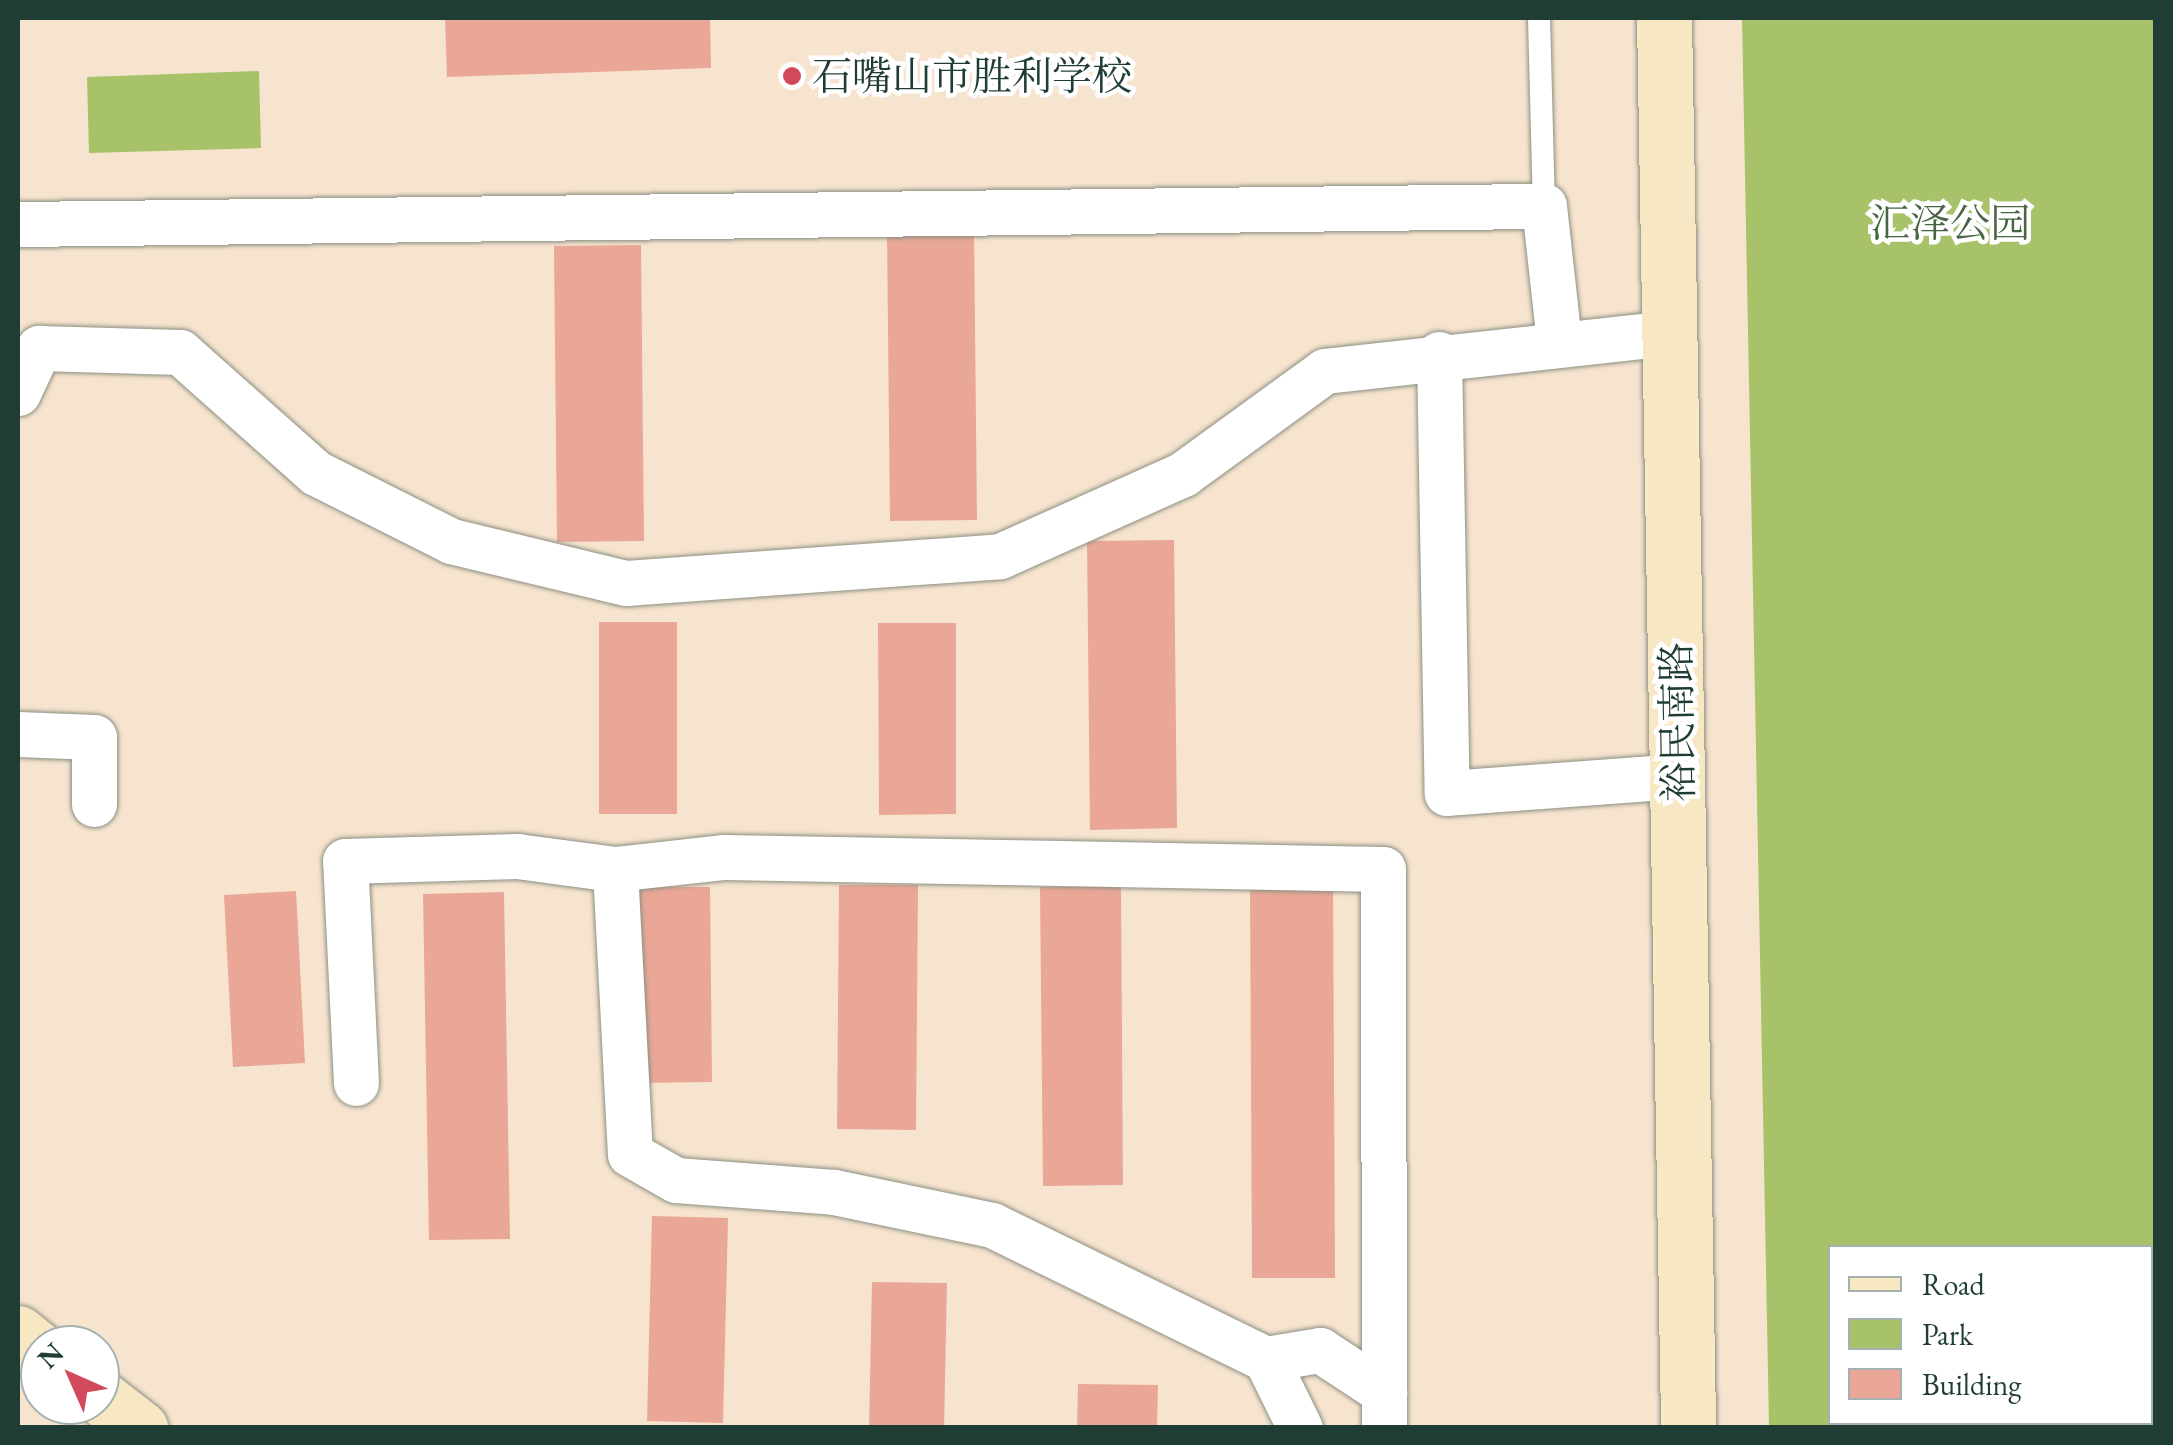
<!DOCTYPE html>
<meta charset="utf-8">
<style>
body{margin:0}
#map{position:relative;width:2173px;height:1445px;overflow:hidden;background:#f7e4cf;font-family:"EB Garamond","Noto Serif SC",serif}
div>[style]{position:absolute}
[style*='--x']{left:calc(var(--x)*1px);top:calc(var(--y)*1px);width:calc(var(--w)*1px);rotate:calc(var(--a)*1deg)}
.green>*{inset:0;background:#a7c269}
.building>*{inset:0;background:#eaa797}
.roads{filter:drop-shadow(0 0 2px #8b9082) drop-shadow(0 0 2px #8b9082)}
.lane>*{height:22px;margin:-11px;padding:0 11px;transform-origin:11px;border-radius:11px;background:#fff}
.street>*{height:45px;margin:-22.5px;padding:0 22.5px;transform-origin:22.5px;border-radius:22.5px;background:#fff}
.secondary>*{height:55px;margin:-27.5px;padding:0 27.5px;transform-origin:27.5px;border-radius:27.5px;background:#f7e8c3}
.dots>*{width:28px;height:28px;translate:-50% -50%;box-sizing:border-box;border:5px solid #fff;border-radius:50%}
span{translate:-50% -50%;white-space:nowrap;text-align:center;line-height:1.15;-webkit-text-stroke:9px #fff;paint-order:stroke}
.poi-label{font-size:40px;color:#1f3d34}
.left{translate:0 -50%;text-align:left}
.park-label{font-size:40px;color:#486544}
.street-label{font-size:40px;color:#1f3d34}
.frame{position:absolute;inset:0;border:20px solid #1f3d34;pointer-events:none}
.legend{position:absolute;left:1828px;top:1245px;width:325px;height:180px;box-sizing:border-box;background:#fff;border:2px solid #a5b1ae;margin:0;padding:12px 18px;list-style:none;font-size:30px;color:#1f3d34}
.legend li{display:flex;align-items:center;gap:20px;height:50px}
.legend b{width:50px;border:2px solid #a5b1ae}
.north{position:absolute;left:20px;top:1325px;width:100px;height:100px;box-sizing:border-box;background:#fff;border:2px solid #a5b1ae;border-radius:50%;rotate:315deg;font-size:28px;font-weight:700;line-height:40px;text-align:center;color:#1f3d34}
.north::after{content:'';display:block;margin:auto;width:35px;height:45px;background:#d1495b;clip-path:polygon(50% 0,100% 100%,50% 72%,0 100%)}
</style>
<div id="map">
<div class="green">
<i style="clip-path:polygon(evenodd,1742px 18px,2155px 18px,2155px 1427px,1769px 1427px,1742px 18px,1830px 1248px,2150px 1248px,2150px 1422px,1830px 1422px,1830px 1248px)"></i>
<i style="clip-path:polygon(259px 71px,261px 148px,89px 153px,87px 77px)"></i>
</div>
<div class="building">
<i style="clip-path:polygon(445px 18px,710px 18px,711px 68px,447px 77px)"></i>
<i style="clip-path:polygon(974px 231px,977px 520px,890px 521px,887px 232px)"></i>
<i style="clip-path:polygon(641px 245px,644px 541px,557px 542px,554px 246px)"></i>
<i style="clip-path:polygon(1174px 540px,1177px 828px,1090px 830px,1087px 541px)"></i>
<i style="clip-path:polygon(599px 622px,677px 622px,677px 814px,599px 814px)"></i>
<i style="clip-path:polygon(878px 623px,956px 623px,956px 814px,879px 815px)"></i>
<i style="clip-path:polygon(1333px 883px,1335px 1278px,1252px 1278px,1250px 884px)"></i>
<i style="clip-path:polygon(839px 885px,918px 885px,916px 1130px,837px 1129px)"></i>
<i style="clip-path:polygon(1121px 886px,1123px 1185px,1043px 1186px,1040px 887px)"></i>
<i style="clip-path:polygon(635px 887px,710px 887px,712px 1082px,636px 1083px)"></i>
<i style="clip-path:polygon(296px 891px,305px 1063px,233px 1067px,224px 895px)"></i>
<i style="clip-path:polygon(504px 892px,510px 1239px,429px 1240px,423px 894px)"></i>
<i style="clip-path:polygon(652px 1216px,728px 1218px,723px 1423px,647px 1421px)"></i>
<i style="clip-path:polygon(872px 1282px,947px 1283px,944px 1428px,869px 1428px)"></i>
<i style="clip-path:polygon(1078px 1384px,1158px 1385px,1157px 1428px,1077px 1428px)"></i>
</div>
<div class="roads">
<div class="lane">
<i style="--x:1539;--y:18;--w:188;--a:88.5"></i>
</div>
<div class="street">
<i style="--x:18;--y:224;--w:1526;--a:-0.68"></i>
<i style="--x:1544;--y:206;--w:136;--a:83.7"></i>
<i style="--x:1439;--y:354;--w:439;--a:89"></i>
<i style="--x:1447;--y:793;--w:232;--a:-4.2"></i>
<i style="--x:18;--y:393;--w:50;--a:-65"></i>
<i style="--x:39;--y:348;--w:141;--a:1.6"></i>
<i style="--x:180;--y:352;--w:182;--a:41.7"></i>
<i style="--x:316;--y:473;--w:151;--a:26.7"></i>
<i style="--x:451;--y:541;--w:180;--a:13.5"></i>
<i style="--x:626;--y:583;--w:375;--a:-4.1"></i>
<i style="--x:1000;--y:556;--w:201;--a:-24.1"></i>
<i style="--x:1183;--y:474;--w:175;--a:-36"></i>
<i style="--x:1325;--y:371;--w:347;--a:-6.3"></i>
<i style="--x:18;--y:734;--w:76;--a:2.3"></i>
<i style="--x:94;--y:737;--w:67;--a:90"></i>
<i style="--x:615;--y:869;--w:110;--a:-6.3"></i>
<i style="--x:724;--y:857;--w:659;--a:1.04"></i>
<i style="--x:1383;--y:869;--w:559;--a:89.9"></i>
<i style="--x:356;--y:1083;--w:222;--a:-92.8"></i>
<i style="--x:345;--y:861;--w:172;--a:-1.7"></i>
<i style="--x:517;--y:856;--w:99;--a:7.6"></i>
<i style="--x:615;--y:869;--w:285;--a:87"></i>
<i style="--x:630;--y:1154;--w:53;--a:29.5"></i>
<i style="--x:676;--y:1180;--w:158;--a:4.3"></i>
<i style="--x:834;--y:1192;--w:161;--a:11.8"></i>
<i style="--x:992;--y:1225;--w:305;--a:26.1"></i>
<i style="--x:1266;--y:1359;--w:77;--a:63.8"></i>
<i style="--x:1266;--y:1359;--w:55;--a:-9.5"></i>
<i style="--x:1320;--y:1350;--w:77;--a:33.3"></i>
</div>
<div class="secondary">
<i style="--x:1664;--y:18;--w:1410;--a:89.02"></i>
<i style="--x:18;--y:1333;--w:28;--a:39"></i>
<i style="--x:100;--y:1397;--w:51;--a:37.8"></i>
</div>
</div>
<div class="dots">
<i style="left:792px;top:76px;background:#d1495b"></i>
</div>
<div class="poi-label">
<span class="left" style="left:812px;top:76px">石嘴山市胜利学校</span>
</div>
<div class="park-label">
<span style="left:1950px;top:223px">汇泽公园</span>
</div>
<div class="street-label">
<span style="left:1677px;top:722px;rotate:-91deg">裕民南路</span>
</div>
<div class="frame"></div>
<ul class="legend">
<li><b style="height:12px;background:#f7e8c3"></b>Road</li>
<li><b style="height:28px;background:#a7c269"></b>Park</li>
<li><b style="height:28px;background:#eaa797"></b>Building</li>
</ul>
<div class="north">N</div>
</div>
